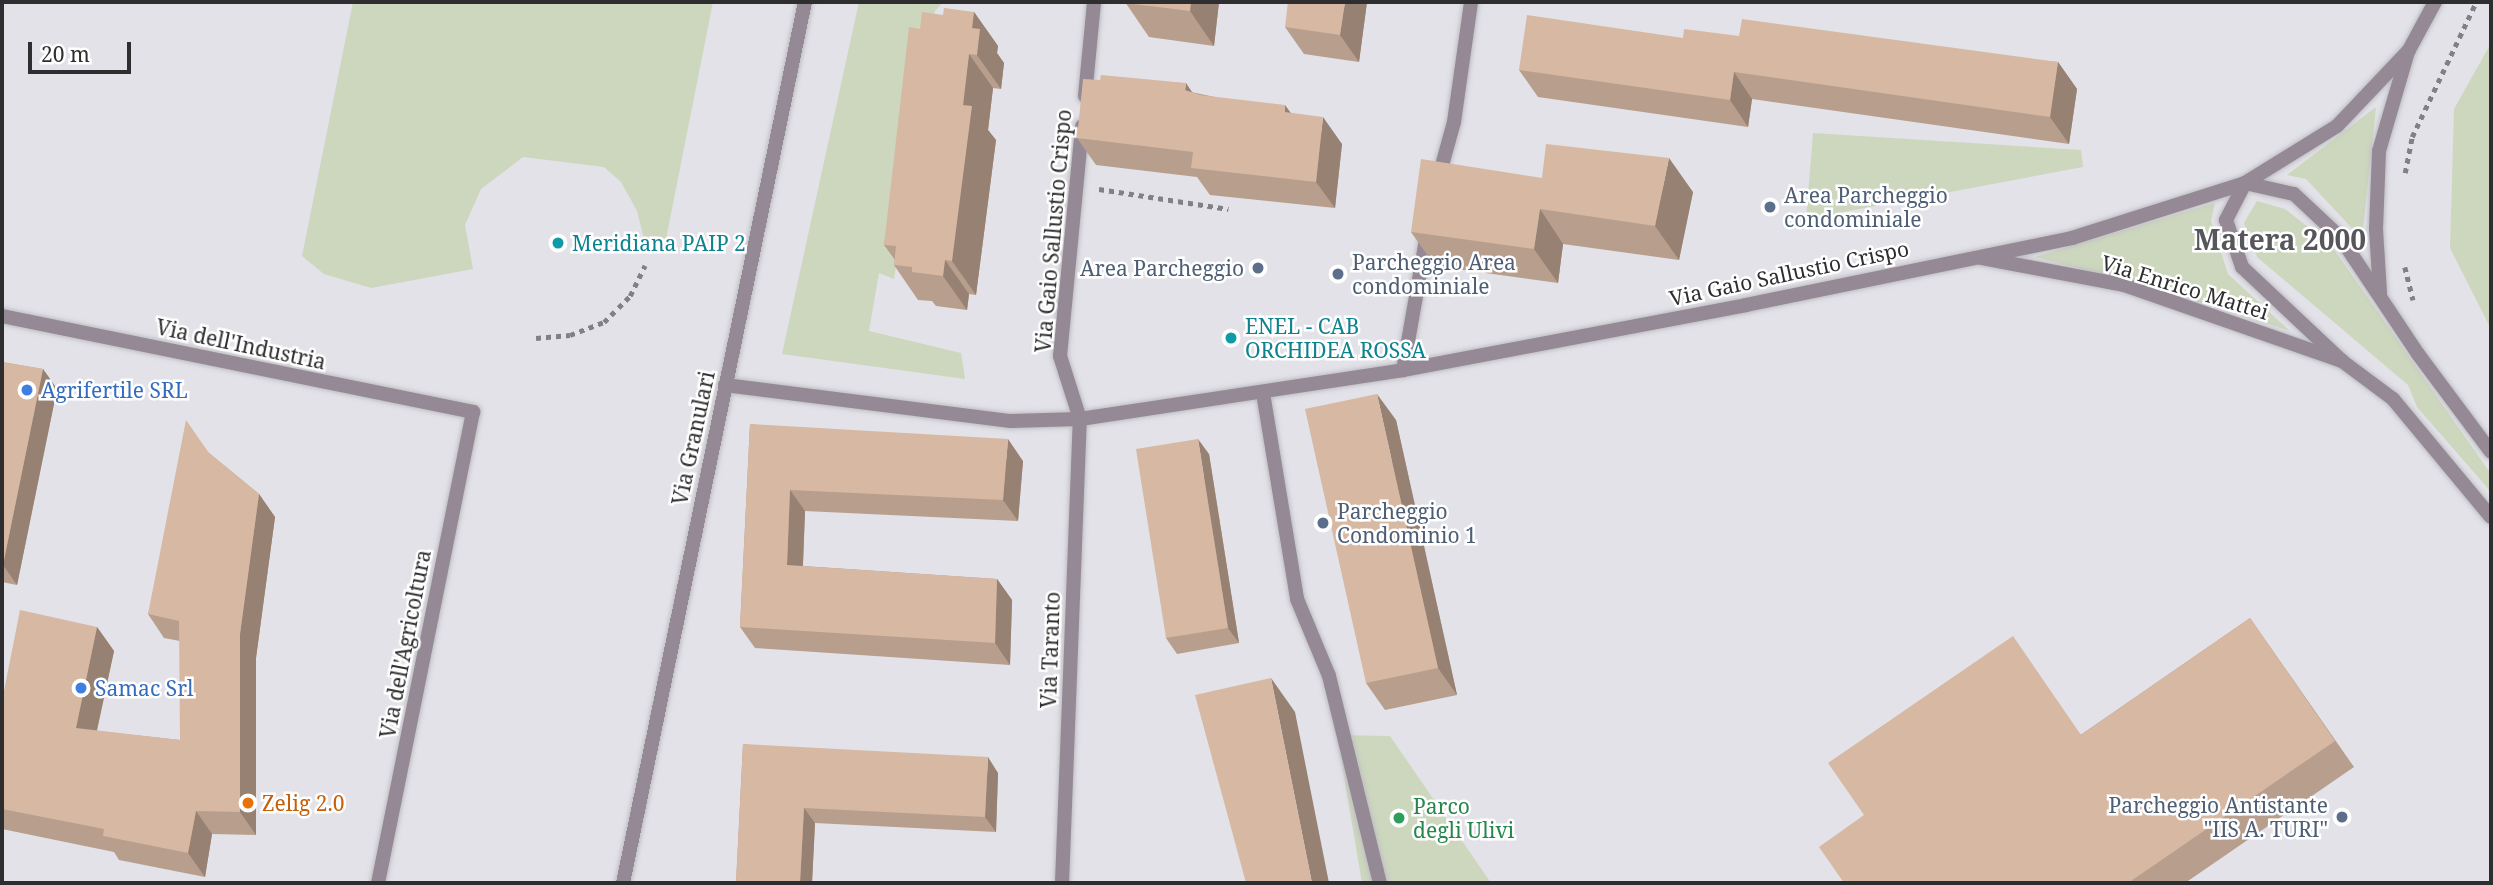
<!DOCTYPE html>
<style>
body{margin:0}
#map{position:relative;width:2493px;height:885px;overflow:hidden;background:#e2e2e8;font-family:"Noto Serif",serif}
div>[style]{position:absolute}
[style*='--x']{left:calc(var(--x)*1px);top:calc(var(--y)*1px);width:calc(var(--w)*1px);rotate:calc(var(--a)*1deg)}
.green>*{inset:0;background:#cdd7be}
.path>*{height:4.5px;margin-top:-2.25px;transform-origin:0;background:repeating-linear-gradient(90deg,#818185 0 5px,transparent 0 10px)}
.roads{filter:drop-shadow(0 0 2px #bebec3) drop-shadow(0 0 2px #bebec3)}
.service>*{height:14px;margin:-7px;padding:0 7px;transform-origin:7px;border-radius:7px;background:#948994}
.minor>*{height:14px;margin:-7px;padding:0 7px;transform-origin:7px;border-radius:7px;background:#948994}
.tertiary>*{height:14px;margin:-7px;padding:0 7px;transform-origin:7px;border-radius:7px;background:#948994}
.wall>*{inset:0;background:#b89e8c}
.shaded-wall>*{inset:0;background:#968172}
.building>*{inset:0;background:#d6b8a3}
.dots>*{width:19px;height:19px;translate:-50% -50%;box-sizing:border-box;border:4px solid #fff;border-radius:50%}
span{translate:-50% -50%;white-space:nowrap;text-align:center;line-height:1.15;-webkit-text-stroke:5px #fff;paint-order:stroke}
.service-label{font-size:21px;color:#4e5e75}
.left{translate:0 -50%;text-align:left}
.right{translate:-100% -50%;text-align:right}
.street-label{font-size:21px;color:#2e2e30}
.culture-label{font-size:21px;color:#0d838f}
.shop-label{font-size:21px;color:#366cbe}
.food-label{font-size:21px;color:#c56008}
.leisure-label{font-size:21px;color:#27864d}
.district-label{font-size:28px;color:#56565b;font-weight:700}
.frame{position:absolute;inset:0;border:4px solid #2e2e30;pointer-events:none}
.scale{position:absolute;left:28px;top:42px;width:103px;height:32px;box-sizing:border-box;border:4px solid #2e2e30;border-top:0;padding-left:9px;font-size:21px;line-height:24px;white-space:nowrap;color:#2e2e30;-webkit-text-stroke:5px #fff;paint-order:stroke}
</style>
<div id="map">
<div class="green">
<i style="clip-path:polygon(353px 2px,713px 2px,663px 254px,646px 247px,637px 211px,621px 182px,604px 167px,523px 157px,481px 189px,465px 225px,473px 269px,371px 288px,324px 274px,302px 256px)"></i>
<i style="clip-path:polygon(859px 2px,943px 2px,935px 11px,894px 279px,879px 273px,869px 331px,961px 353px,965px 379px,782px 354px)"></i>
<i style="clip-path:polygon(2491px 43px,2491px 329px,2450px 248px,2454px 109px)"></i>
<i style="clip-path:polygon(2376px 107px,2372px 146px,2362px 239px,2306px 179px,2287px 175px)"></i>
<i style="clip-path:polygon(1813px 133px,2081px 150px,2083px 167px,1806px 219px)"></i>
<i style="clip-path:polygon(2257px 201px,2285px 209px,2331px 245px,2491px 474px,2491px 492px,2417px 407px,2408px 385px,2257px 257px,2244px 223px)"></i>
<i style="clip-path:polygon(2215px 203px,2211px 221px,2228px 274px,2290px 331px,2148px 286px,2035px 257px)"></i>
<i style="clip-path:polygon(1337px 735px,1390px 736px,1491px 883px,1362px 883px)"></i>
</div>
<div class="path">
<i style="--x:2405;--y:173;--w:37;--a:-79"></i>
<i style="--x:2412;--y:137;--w:149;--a:-64.6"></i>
<i style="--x:1099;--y:189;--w:131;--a:8.8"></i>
<i style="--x:2405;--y:267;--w:34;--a:76"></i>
<i style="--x:536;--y:338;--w:34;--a:-5"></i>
<i style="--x:570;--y:335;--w:36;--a:-21"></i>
<i style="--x:604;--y:322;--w:37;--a:-45"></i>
<i style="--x:630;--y:296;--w:34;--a:-64"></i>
</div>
<div class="roads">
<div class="service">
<i style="--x:1263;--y:393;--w:209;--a:80.6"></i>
<i style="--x:1297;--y:599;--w:83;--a:67.4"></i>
<i style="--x:1329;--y:676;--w:213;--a:76.2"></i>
</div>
<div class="minor">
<i style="--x:1085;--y:96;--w:94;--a:-84.5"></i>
<i style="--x:1438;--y:180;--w:60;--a:-74.6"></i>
<i style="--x:1454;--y:122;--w:121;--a:-81.9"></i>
<i style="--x:1981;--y:258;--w:146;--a:10.7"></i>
<i style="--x:2124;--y:285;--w:231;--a:19.2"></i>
<i style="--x:2;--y:316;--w:481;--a:11.5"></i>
<i style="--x:473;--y:412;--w:480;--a:101.4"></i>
<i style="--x:1403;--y:370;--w:138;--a:-80"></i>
<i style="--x:725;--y:385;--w:288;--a:7.2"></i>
<i style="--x:1011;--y:421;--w:69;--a:-1.7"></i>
<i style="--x:1080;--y:419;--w:327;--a:-8.6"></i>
<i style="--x:1403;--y:370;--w:349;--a:-10.7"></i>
<i style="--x:1746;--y:305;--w:333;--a:-11.6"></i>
<i style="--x:2072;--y:238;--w:182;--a:-17.6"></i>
<i style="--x:1062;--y:883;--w:464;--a:-87.8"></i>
<i style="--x:1080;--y:419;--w:66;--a:-107.6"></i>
<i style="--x:1060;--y:356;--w:231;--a:-84.5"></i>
</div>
<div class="tertiary">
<i style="--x:2245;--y:183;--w:42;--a:117.2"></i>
<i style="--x:2226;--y:220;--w:50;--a:71.2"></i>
<i style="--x:2242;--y:267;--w:137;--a:43.2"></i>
<i style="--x:2342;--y:361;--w:64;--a:36.7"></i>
<i style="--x:2393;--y:399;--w:153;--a:50.3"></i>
<i style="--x:2245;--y:183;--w:50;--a:12.7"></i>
<i style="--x:2294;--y:194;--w:63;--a:43.1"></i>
<i style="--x:2340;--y:237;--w:141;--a:56.3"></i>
<i style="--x:2418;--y:354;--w:122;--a:53.3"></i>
<i style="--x:2245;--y:183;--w:108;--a:-31.8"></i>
<i style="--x:2337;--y:126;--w:105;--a:-46.5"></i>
<i style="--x:2409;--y:50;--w:55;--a:-61.6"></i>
<i style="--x:2380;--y:293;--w:64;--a:-93.6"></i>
<i style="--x:2376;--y:229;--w:78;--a:-87.8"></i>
<i style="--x:2379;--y:151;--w:103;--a:-73.7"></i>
<i style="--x:623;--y:883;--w:900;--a:-78.33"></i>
</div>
</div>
<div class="wall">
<i style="clip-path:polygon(1125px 2px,1219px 2px,1214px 46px,1149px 37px)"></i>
<i style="clip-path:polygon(1367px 2px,1359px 62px,1304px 54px,1285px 27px)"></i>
<i style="clip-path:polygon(974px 12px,998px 46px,997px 53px,1004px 63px,1001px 89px,993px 88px,988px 130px,996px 140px,976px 295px,969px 294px,967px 310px,936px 306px,932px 301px,918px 300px,894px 265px,895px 260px,884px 245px,920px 29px,943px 15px)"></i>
<i style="clip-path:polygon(1739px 36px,2058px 62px,2077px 89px,2069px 144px,1752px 99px,1748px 127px,1538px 97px,1519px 70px,1683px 38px)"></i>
<i style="clip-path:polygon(1191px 92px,1291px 113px,1342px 144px,1335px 208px,1210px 195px,1197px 177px,1096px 165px,1077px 138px)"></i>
<i style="clip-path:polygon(1542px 178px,1693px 192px,1679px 260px,1563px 244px,1558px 283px,1435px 266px,1411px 232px)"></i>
<i style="clip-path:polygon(2px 362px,43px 369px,57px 389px,17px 585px,2px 582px)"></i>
<i style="clip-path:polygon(1396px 420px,1457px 695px,1385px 710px,1366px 683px)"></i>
<i style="clip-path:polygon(750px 424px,1023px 461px,1018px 521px,805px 511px,803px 566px,997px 579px,1012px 600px,1010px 665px,755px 648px,740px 627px)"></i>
<i style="clip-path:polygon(209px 453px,259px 494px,275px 517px,256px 658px,256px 835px,212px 834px,205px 877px,119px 860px,114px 852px,2px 829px,2px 701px,97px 627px,114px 651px,97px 731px,180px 740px,180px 641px,164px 638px,148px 614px)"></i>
<i style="clip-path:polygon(1209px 454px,1239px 643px,1177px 654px,1166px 638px)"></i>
<i style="clip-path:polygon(2250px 618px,2354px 767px,2185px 883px,1844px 883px,1864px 815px,2082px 734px)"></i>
<i style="clip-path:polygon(743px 744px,998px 773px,996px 832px,815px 823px,812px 883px,736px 883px)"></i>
</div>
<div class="shaded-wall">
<i style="clip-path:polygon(1191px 2px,1219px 2px,1214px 46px,1190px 11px)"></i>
<i style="clip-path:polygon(1345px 2px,1367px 2px,1359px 62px,1340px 35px)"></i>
<i style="clip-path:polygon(974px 12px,998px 46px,997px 53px,1004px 63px,1001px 89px,977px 55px,972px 28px)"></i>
<i style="clip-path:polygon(969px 54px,993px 88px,988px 130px,996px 140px,976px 295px,952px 261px,963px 105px)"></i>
<i style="clip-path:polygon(2058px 62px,2077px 89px,2069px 144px,2050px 117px)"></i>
<i style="clip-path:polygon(1734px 72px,1752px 99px,1748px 127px,1730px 100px)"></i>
<i style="clip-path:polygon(1186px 83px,1204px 110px,1185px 90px)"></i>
<i style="clip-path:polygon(1285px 105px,1304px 131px,1285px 112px)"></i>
<i style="clip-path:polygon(1323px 117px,1342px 144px,1335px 208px,1316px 182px)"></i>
<i style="clip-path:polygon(1669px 158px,1693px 192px,1679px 260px,1655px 226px)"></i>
<i style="clip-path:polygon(1540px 209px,1563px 244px,1558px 283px,1534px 249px)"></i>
<i style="clip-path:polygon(945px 260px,969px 294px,967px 310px,943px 276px)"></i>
<i style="clip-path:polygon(43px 369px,57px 389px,17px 585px,3px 565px)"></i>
<i style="clip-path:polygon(1377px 394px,1396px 420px,1457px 695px,1438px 668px)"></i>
<i style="clip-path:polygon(1008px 439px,1023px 461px,1018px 521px,1003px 500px)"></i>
<i style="clip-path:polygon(1198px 439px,1209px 454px,1239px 643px,1228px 628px)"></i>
<i style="clip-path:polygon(790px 490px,805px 511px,802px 587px,787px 565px)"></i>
<i style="clip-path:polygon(259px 494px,275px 517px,256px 658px,256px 835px,240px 812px,240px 634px)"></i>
<i style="clip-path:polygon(997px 579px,1012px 600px,1010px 665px,995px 643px)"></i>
<i style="clip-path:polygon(97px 627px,114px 651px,92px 752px,76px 728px)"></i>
<i style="clip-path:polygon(1271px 678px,1295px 712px,1329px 883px,1312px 883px)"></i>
<i style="clip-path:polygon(988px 757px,998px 773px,996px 832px,985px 817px)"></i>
<i style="clip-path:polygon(804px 808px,815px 823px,812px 883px,800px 883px)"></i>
<i style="clip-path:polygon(196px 811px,212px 834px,205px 877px,188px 853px)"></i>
</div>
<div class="building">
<i style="clip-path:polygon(1125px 2px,1191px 2px,1190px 11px,1125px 3px)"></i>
<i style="clip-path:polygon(1288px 2px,1345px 2px,1340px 35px,1285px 27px)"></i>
<i style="clip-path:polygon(944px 8px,974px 12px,972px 28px,980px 29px,977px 55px,969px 54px,963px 105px,972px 106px,952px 261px,945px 260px,943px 276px,912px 272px,912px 267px,894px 265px,896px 246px,884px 245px,909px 27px,920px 29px,922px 12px,943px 15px)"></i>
<i style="clip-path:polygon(1527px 15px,1683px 38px,1684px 29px,1739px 36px,1742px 19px,2058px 62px,2050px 117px,1734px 72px,1730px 100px,1519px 70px)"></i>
<i style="clip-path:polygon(1101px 75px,1186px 83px,1185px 90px,1200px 95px,1285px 105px,1285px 112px,1323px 117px,1316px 182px,1191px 168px,1193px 152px,1077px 138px,1083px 79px,1100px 80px)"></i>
<i style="clip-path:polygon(1546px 144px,1669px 158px,1655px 226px,1540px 209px,1534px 249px,1411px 232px,1421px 159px,1542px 178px)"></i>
<i style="clip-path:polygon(2px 362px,43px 369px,3px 565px,2px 564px)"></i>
<i style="clip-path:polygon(1377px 394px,1438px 668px,1366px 683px,1305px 409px)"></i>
<i style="clip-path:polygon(186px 420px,209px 453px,259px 494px,240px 634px,240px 812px,196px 811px,188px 853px,103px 836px,104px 829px,2px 809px,2px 701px,20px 610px,97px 627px,76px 728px,180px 740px,179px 621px,148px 614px)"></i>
<i style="clip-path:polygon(750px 424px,1008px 439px,1003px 500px,790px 490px,787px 565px,997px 579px,995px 643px,740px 627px)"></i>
<i style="clip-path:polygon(1198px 439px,1228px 628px,1166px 638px,1136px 449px)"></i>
<i style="clip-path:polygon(2250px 618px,2335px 741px,2128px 883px,1844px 883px,1819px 847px,1864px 815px,1828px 763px,2013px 636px,2081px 735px)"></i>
<i style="clip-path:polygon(1271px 678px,1312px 883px,1246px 883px,1195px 695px)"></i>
<i style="clip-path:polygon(743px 744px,988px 757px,985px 817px,804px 808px,800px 883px,736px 883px)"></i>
</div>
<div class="dots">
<i style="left:1770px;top:207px;background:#5c6f8a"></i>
<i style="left:558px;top:243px;background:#0f9aa8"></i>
<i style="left:1258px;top:268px;background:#5c6f8a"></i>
<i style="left:1338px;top:274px;background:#5c6f8a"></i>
<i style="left:1231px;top:338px;background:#0f9aa8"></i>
<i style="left:27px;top:390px;background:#3f7fe0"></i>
<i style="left:1323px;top:523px;background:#5c6f8a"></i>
<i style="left:81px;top:688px;background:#3f7fe0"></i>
<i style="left:248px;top:803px;background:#e8710a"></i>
<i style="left:2342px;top:817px;background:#5c6f8a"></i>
<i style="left:1399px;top:818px;background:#2e9e5b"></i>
</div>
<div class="service-label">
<span class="left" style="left:1784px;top:207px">Area Parcheggio<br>condominiale</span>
<span class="left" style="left:1352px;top:274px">Parcheggio Area<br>condominiale</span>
<span class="right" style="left:1244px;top:268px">Area Parcheggio</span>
<span class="left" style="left:1337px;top:523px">Parcheggio<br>Condominio 1</span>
<span class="right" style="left:2328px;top:817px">Parcheggio Antistante<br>"IIS A. TURI"</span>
</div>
<div class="street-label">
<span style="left:1053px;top:231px;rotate:-85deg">Via Gaio Sallustio Crispo</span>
<span style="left:1789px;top:273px;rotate:-12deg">Via Gaio Sallustio Crispo</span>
<span style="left:2185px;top:287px;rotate:17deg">Via Enrico Mattei</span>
<span style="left:241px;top:344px;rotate:12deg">Via dell'Industria</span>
<span style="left:693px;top:438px;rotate:-78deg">Via Granulari</span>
<span style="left:405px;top:644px;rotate:-79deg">Via dell'Agricoltura</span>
<span style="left:1050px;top:650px;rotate:-88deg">Via Taranto</span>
</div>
<div class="culture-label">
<span class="left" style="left:572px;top:243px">Meridiana PAIP 2</span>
<span class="left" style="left:1245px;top:338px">ENEL - CAB<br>ORCHIDEA ROSSA</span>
</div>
<div class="shop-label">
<span class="left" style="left:41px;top:390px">Agrifertile SRL</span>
<span class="left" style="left:95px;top:688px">Samac Srl</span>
</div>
<div class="food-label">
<span class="left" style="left:262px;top:803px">Zelig 2.0</span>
</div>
<div class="leisure-label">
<span class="left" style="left:1413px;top:818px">Parco<br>degli Ulivi</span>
</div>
<div class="district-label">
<span style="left:2280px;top:239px">Matera 2000</span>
</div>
<div class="frame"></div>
<div class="scale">20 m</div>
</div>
